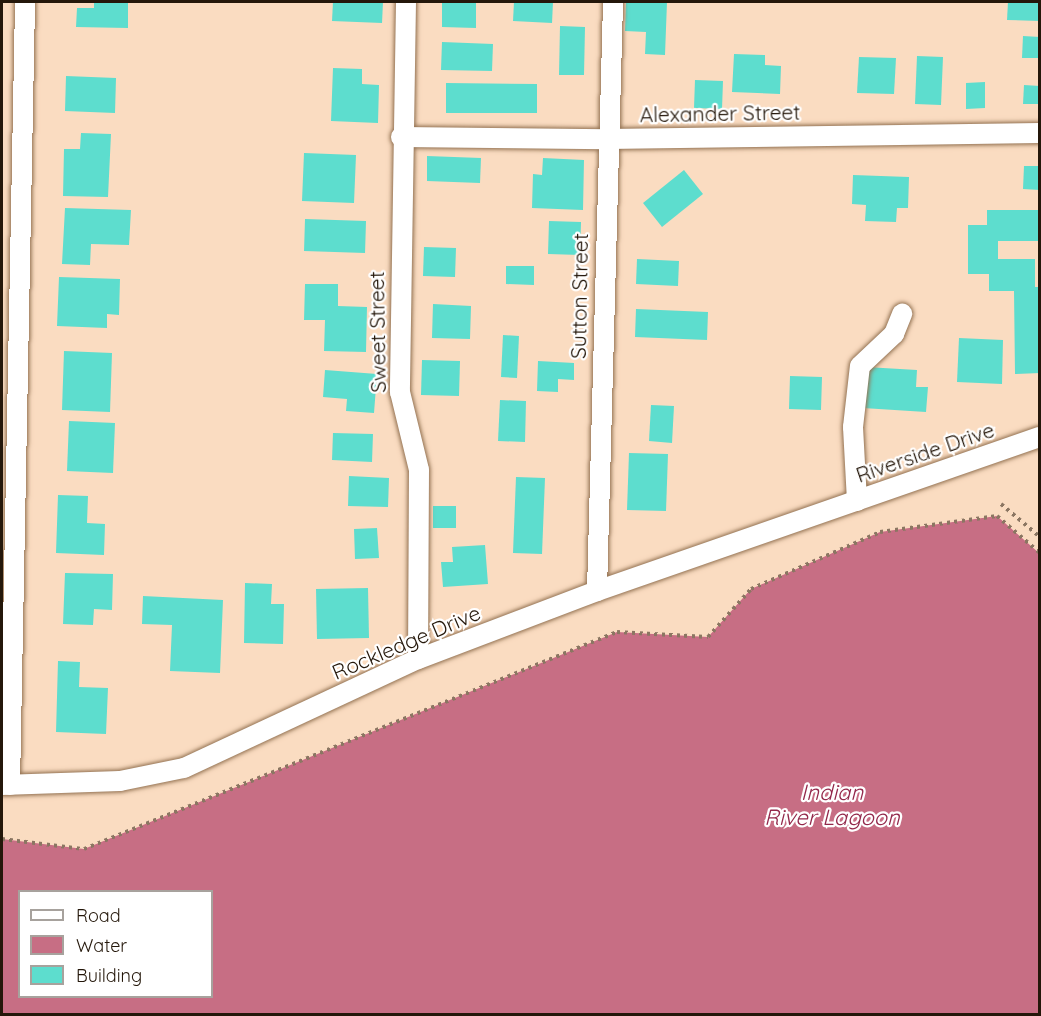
<!DOCTYPE html>
<style>
body{margin:0}
#map{position:relative;width:1041px;height:1016px;overflow:hidden;background:#fadcc1;font-family:Quicksand,sans-serif}
div>[style]{position:absolute}
[style*='--x']{left:calc(var(--x)*1px);top:calc(var(--y)*1px);width:calc(var(--w)*1px);rotate:calc(var(--a)*1deg)}
.water>*{inset:0;background:#c76e84}
.building>*{inset:0;background:#5dddce}
.path>*{height:4px;margin-top:-2px;transform-origin:0;background:repeating-linear-gradient(90deg,#8b7662 0 3px,transparent 0 7.5px)}
.roads{filter:drop-shadow(0 0 2px #937252) drop-shadow(0 0 2px #937252)}
.minor>*{height:20px;margin:-10px;padding:0 10px;transform-origin:10px;border-radius:10px;background:#fff}
span{translate:-50% -50%;white-space:nowrap;text-align:center;line-height:1.15;-webkit-text-stroke:4.5px #fff;paint-order:stroke}
.street-label{font-size:21px;color:#24170a}
.water-label{font-size:22px;color:#93284b;font-style:italic}
.frame{position:absolute;inset:0;border:3px solid #24170a;pointer-events:none}
.legend{position:absolute;left:18px;top:890px;width:195px;height:108px;box-sizing:border-box;background:#fff;border:2px solid #a7a29d;margin:0;padding:8px 10px;list-style:none;font-size:18px;color:#24170a}
.legend li{display:flex;align-items:center;gap:12px;height:30px}
.legend b{width:30px;border:2px solid #a7a29d}
</style>
<div id="map">
<div class="water">
<i style="clip-path:polygon(evenodd,997px 516px,1039px 553px,1039px 1014px,2px 1014px,2px 839px,84px 849px,617px 632px,708px 637px,751px 589px,880px 532px,997px 516px,20px 892px,212px 892px,212px 996px,20px 996px,20px 892px)"></i>
</div>
<div class="building">
<i style="clip-path:polygon(94px 2px,128px 2px,128px 28px,76px 27px,77px 8px,94px 8px)"></i>
<i style="clip-path:polygon(333px 2px,383px 2px,382px 23px,332px 21px)"></i>
<i style="clip-path:polygon(442px 2px,476px 2px,476px 28px,442px 27px)"></i>
<i style="clip-path:polygon(514px 2px,553px 2px,552px 23px,513px 21px)"></i>
<i style="clip-path:polygon(626px 2px,667px 2px,665px 55px,645px 54px,646px 32px,625px 31px)"></i>
<i style="clip-path:polygon(1008px 2px,1040px 2px,1040px 21px,1007px 20px)"></i>
<i style="clip-path:polygon(560px 26px,585px 27px,584px 75px,559px 75px)"></i>
<i style="clip-path:polygon(1023px 36px,1040px 37px,1040px 58px,1022px 58px)"></i>
<i style="clip-path:polygon(442px 42px,493px 44px,492px 71px,441px 70px)"></i>
<i style="clip-path:polygon(734px 54px,765px 55px,765px 65px,781px 66px,780px 94px,732px 92px)"></i>
<i style="clip-path:polygon(917px 56px,943px 57px,941px 105px,915px 104px)"></i>
<i style="clip-path:polygon(859px 57px,896px 58px,894px 94px,857px 93px)"></i>
<i style="clip-path:polygon(333px 68px,362px 69px,362px 84px,379px 85px,378px 123px,331px 121px)"></i>
<i style="clip-path:polygon(66px 76px,116px 78px,115px 113px,65px 111px)"></i>
<i style="clip-path:polygon(695px 80px,723px 81px,722px 109px,694px 108px)"></i>
<i style="clip-path:polygon(985px 82px,985px 108px,966px 109px,966px 83px)"></i>
<i style="clip-path:polygon(446px 83px,537px 84px,537px 113px,446px 113px)"></i>
<i style="clip-path:polygon(1024px 85px,1040px 86px,1040px 104px,1023px 104px)"></i>
<i style="clip-path:polygon(81px 133px,111px 134px,108px 197px,63px 196px,64px 149px,80px 149px)"></i>
<i style="clip-path:polygon(304px 153px,356px 155px,354px 203px,302px 201px)"></i>
<i style="clip-path:polygon(427px 156px,481px 158px,480px 183px,427px 181px)"></i>
<i style="clip-path:polygon(543px 158px,584px 160px,583px 210px,532px 208px,533px 174px,542px 175px)"></i>
<i style="clip-path:polygon(1024px 166px,1040px 166px,1040px 190px,1023px 189px)"></i>
<i style="clip-path:polygon(684px 170px,703px 194px,662px 227px,643px 203px)"></i>
<i style="clip-path:polygon(853px 175px,909px 177px,908px 208px,897px 208px,896px 222px,865px 221px,866px 205px,852px 204px)"></i>
<i style="clip-path:polygon(65px 208px,131px 210px,129px 245px,91px 244px,90px 265px,62px 264px)"></i>
<i style="clip-path:polygon(987px 210px,1040px 210px,1040px 241px,998px 241px,998px 259px,1035px 259px,1035px 287px,1040px 287px,1040px 373px,1015px 374px,1014px 291px,989px 291px,989px 274px,968px 274px,968px 225px,987px 225px)"></i>
<i style="clip-path:polygon(305px 219px,366px 221px,365px 253px,304px 251px)"></i>
<i style="clip-path:polygon(549px 221px,581px 222px,580px 255px,548px 254px)"></i>
<i style="clip-path:polygon(424px 247px,456px 248px,455px 277px,423px 276px)"></i>
<i style="clip-path:polygon(637px 259px,679px 261px,678px 286px,636px 284px)"></i>
<i style="clip-path:polygon(506px 266px,534px 266px,534px 285px,506px 284px)"></i>
<i style="clip-path:polygon(59px 277px,120px 279px,119px 315px,107px 314px,107px 328px,57px 326px)"></i>
<i style="clip-path:polygon(305px 284px,338px 284px,338px 306px,367px 307px,366px 352px,324px 351px,325px 320px,304px 320px)"></i>
<i style="clip-path:polygon(433px 304px,471px 306px,470px 339px,432px 338px)"></i>
<i style="clip-path:polygon(636px 309px,708px 312px,707px 340px,635px 337px)"></i>
<i style="clip-path:polygon(503px 335px,519px 336px,517px 378px,501px 377px)"></i>
<i style="clip-path:polygon(959px 338px,1003px 340px,1002px 384px,957px 382px)"></i>
<i style="clip-path:polygon(64px 351px,112px 353px,110px 412px,62px 410px)"></i>
<i style="clip-path:polygon(422px 360px,460px 361px,459px 396px,421px 395px)"></i>
<i style="clip-path:polygon(538px 361px,574px 363px,574px 380px,558px 379px,558px 392px,537px 391px)"></i>
<i style="clip-path:polygon(866px 367px,917px 370px,916px 387px,928px 387px,926px 412px,863px 408px)"></i>
<i style="clip-path:polygon(325px 370px,377px 374px,374px 413px,346px 411px,347px 399px,323px 397px)"></i>
<i style="clip-path:polygon(790px 376px,822px 377px,821px 410px,789px 409px)"></i>
<i style="clip-path:polygon(500px 400px,526px 401px,525px 442px,498px 441px)"></i>
<i style="clip-path:polygon(651px 405px,674px 406px,672px 443px,649px 441px)"></i>
<i style="clip-path:polygon(69px 421px,115px 423px,113px 473px,67px 471px)"></i>
<i style="clip-path:polygon(333px 433px,373px 434px,372px 462px,332px 460px)"></i>
<i style="clip-path:polygon(629px 453px,668px 454px,666px 511px,627px 510px)"></i>
<i style="clip-path:polygon(349px 476px,389px 478px,388px 507px,348px 506px)"></i>
<i style="clip-path:polygon(516px 477px,545px 478px,542px 554px,513px 553px)"></i>
<i style="clip-path:polygon(58px 495px,88px 496px,87px 523px,105px 524px,104px 555px,56px 553px)"></i>
<i style="clip-path:polygon(433px 506px,456px 506px,456px 528px,433px 528px)"></i>
<i style="clip-path:polygon(377px 528px,379px 558px,355px 559px,354px 529px)"></i>
<i style="clip-path:polygon(485px 545px,488px 584px,443px 587px,441px 562px,453px 562px,452px 547px)"></i>
<i style="clip-path:polygon(65px 573px,113px 574px,112px 610px,94px 609px,93px 625px,63px 624px)"></i>
<i style="clip-path:polygon(245px 583px,272px 584px,271px 604px,284px 604px,283px 644px,244px 643px)"></i>
<i style="clip-path:polygon(368px 588px,369px 638px,317px 639px,316px 589px)"></i>
<i style="clip-path:polygon(143px 596px,223px 600px,220px 673px,170px 671px,172px 625px,142px 624px)"></i>
<i style="clip-path:polygon(58px 661px,80px 662px,79px 687px,108px 688px,106px 734px,56px 732px)"></i>
</div>
<div class="path">
<i style="--x:1001;--y:504;--w:51;--a:40.2"></i>
<i style="--x:2;--y:839;--w:83;--a:7"></i>
<i style="--x:84;--y:849;--w:575;--a:-22.15"></i>
<i style="--x:617;--y:632;--w:91;--a:3.1"></i>
<i style="--x:708;--y:637;--w:64;--a:-48.1"></i>
<i style="--x:751;--y:589;--w:141;--a:-23.8"></i>
<i style="--x:880;--y:532;--w:118;--a:-7.8"></i>
<i style="--x:997;--y:516;--w:57;--a:40.7"></i>
</div>
<div class="roads">
<div class="minor">
<i style="--x:406;--y:2;--w:390;--a:90.9"></i>
<i style="--x:400;--y:392;--w:80;--a:76.3"></i>
<i style="--x:419;--y:470;--w:189;--a:90.3"></i>
<i style="--x:401;--y:137;--w:206;--a:0.6"></i>
<i style="--x:607;--y:139;--w:433;--a:-0.8"></i>
<i style="--x:857;--y:501;--w:74;--a:-93.1"></i>
<i style="--x:853;--y:427;--w:61;--a:-83.5"></i>
<i style="--x:860;--y:366;--w:47;--a:-43.3"></i>
<i style="--x:894;--y:334;--w:22;--a:-68"></i>
<i style="--x:597;--y:591;--w:589;--a:-88.44"></i>
<i style="--x:2;--y:785;--w:118;--a:-1.9"></i>
<i style="--x:120;--y:781;--w:65;--a:-11.5"></i>
<i style="--x:184;--y:768;--w:258;--a:-25"></i>
<i style="--x:418;--y:659;--w:191;--a:-20.8"></i>
<i style="--x:597;--y:591;--w:469;--a:-19.2"></i>
<i style="--x:10;--y:785;--w:783;--a:-88.9"></i>
</div>
</div>
<div class="street-label">
<span style="left:720px;top:113px;rotate:-1deg">Alexander Street</span>
<span style="left:579px;top:296px;rotate:-89deg">Sutton Street</span>
<span style="left:377px;top:332px;rotate:-91deg">Sweet Street</span>
<span style="left:925px;top:452px;rotate:-19deg">Riverside Drive</span>
<span style="left:406px;top:642px;rotate:-23deg">Rockledge Drive</span>
</div>
<div class="water-label">
<span style="left:832px;top:805px">Indian<br>River Lagoon</span>
</div>
<div class="frame"></div>
<ul class="legend">
<li><b style="height:8px;background:#fff"></b>Road</li>
<li><b style="height:16px;background:#c76e84"></b>Water</li>
<li><b style="height:16px;background:#5dddce"></b>Building</li>
</ul>
</div>
